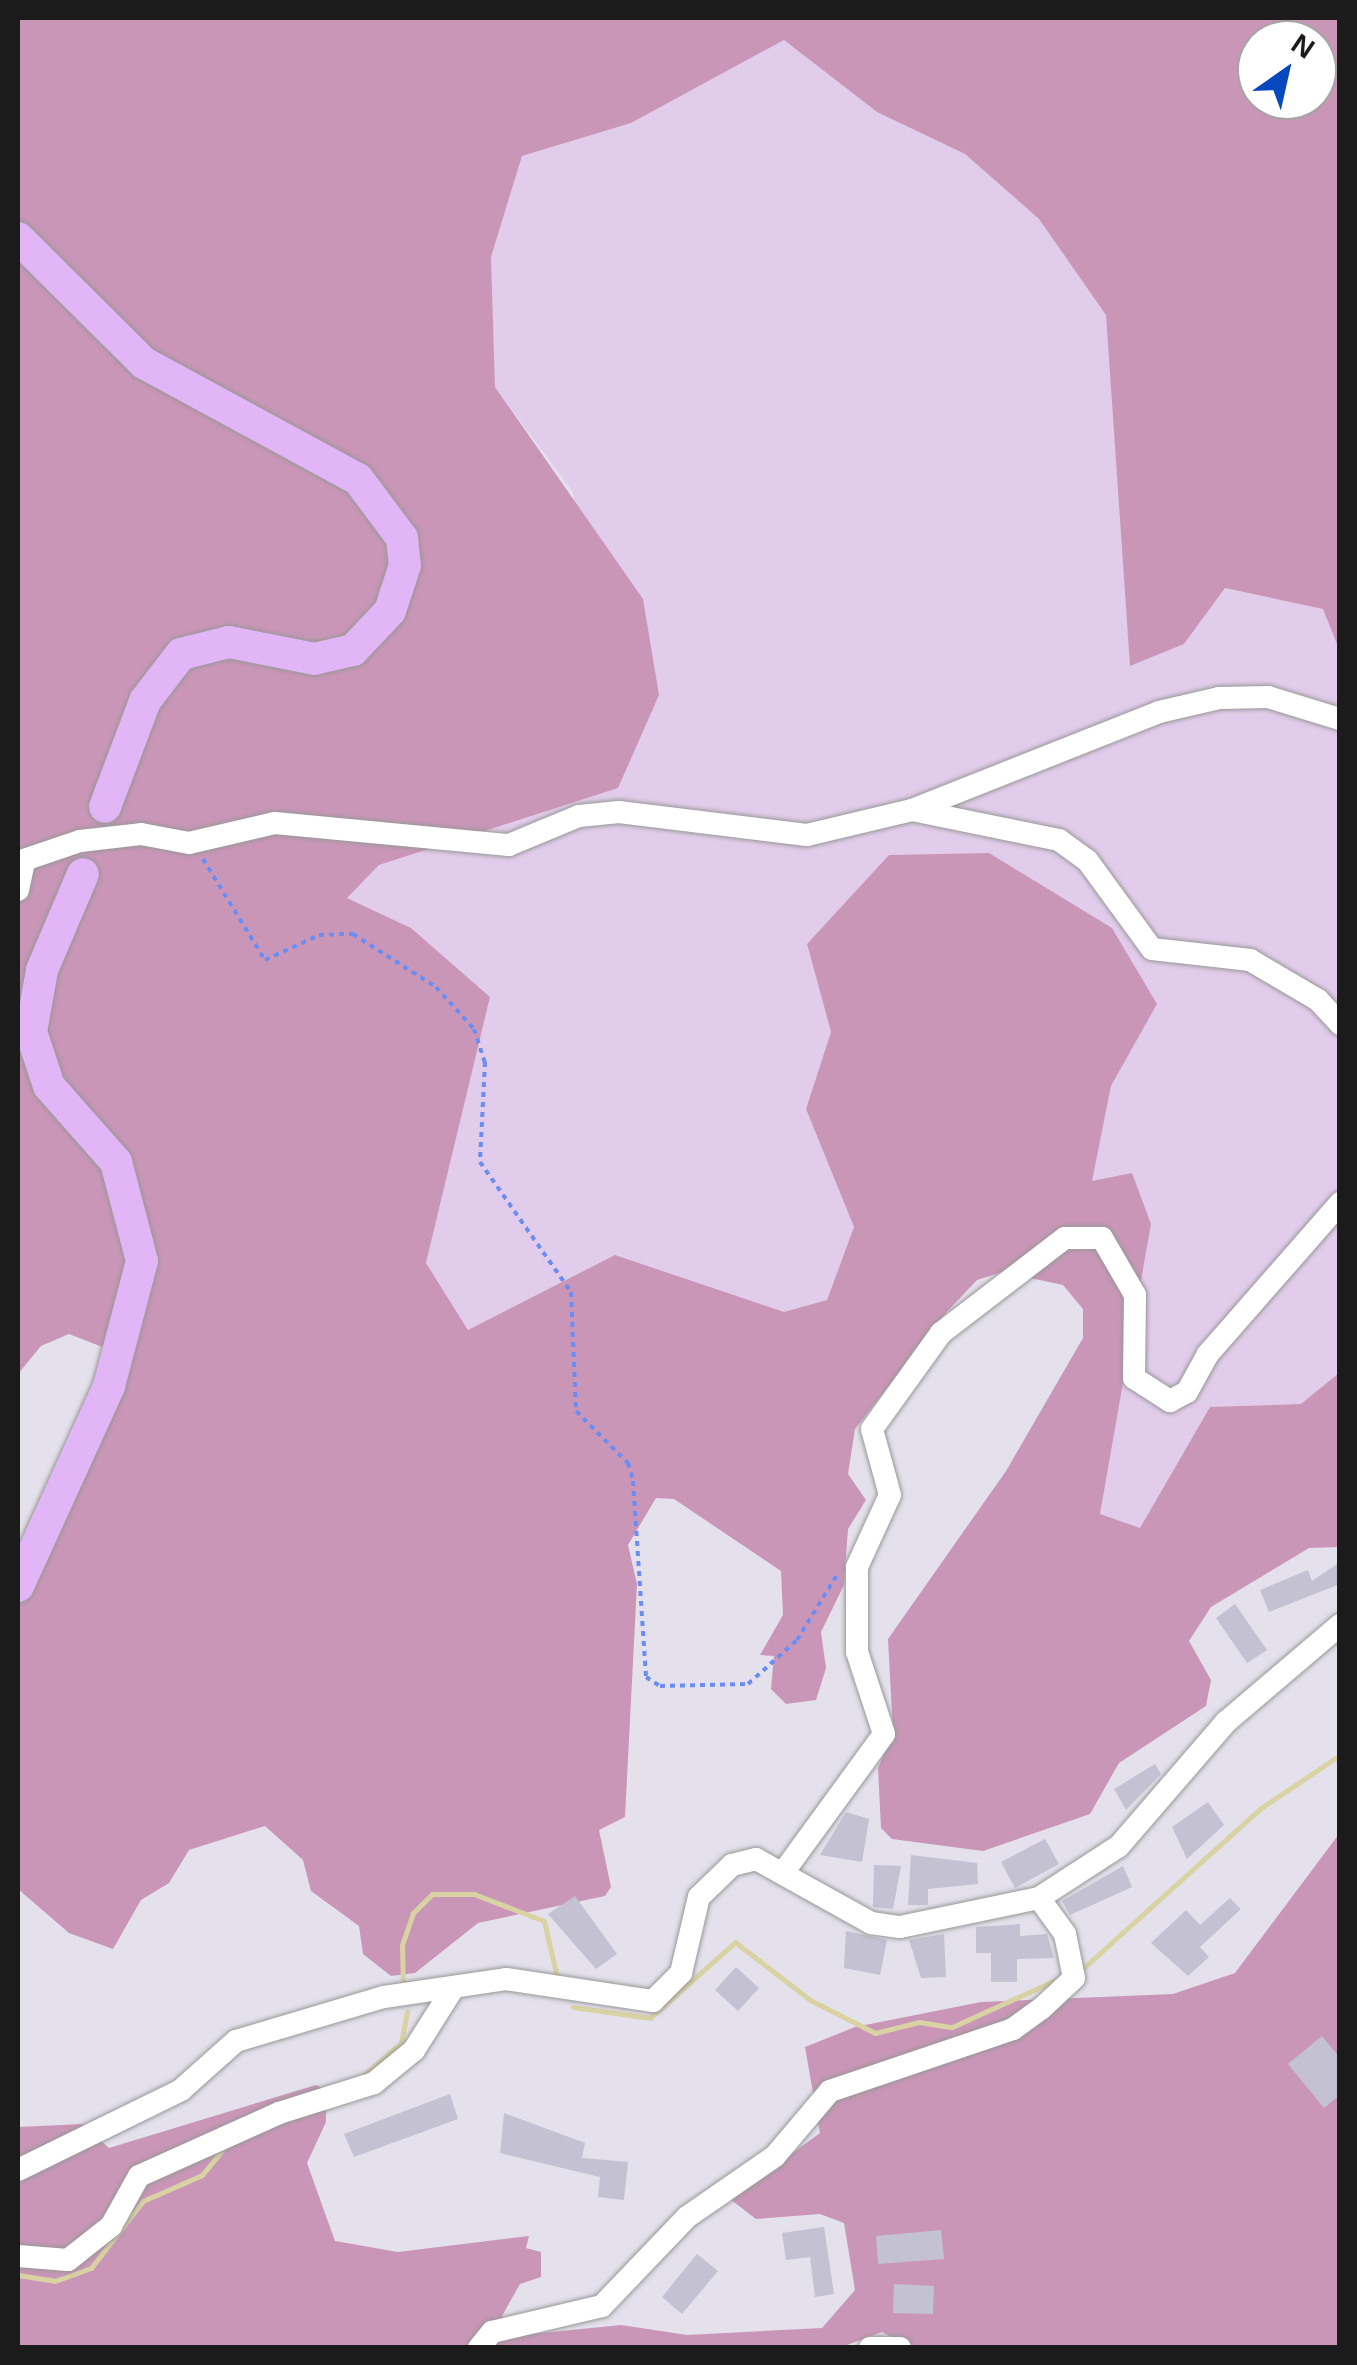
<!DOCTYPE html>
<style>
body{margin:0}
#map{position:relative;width:1357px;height:2365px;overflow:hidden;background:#e4e1ec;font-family:Arial,sans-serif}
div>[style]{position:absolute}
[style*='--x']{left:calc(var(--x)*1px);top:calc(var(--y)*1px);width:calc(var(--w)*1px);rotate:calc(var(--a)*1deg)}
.farmland>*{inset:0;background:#e2cceb}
.forest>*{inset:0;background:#ca96b8}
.stream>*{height:5px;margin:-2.5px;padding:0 2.5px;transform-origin:2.5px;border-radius:2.5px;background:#d9d2a2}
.building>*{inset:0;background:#c3c1d2}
.path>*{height:4px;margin-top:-2px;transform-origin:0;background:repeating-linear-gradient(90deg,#6a8df4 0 5px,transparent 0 10px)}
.roads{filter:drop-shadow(0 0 2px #989898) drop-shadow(0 0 2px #989898)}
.street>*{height:22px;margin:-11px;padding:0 11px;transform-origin:11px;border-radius:11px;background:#fff}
.secondary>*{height:32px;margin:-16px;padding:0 16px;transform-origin:16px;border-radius:16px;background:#e2b5f6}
span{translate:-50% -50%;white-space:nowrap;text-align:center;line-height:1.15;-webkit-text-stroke:8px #fff;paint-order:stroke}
.frame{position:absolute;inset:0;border:20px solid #1b1b1b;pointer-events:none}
.north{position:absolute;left:1237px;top:20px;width:100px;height:100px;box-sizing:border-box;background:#fff;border:2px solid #a4a4a4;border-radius:50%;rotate:34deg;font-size:28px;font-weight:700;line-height:40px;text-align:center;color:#1b1b1b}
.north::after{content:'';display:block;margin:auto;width:35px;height:45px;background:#0748be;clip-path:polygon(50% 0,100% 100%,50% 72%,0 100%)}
</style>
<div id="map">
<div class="farmland">
<i style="clip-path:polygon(784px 40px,877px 112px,965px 154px,1039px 219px,1107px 315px,1130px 666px,1184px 644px,1225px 588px,1324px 609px,1340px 649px,1339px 1373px,1301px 1404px,1210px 1407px,1140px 1529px,1100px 1514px,1151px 1224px,1091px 1182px,1111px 1086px,1157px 1004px,1047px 890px,989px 853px,807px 944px,831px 1032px,806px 1109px,854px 1227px,827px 1300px,784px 1313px,615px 1255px,468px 1330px,426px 1263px,490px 997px,411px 928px,347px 898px,379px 865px,618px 787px,573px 492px,495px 387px,491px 257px,522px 156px,631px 123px)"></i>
</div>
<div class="forest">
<i style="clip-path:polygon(evenodd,18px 18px,1339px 18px,1339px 649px,1323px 609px,1225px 588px,1184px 644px,1130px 666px,1106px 315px,1039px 219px,965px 154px,877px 112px,784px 40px,631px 123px,522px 156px,491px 257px,495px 387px,643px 599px,659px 695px,618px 788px,379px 865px,347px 898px,411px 928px,490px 997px,426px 1263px,468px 1330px,615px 1255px,784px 1312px,827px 1300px,854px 1227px,806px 1109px,831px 1032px,807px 944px,889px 855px,989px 853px,1112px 928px,1157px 1004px,1111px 1086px,1092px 1181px,1132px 1173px,1151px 1224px,1100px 1514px,1140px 1528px,1210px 1407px,1301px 1404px,1339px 1373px,1339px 1547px,1309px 1548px,1211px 1607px,1189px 1641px,1211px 1680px,1206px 1706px,1119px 1763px,1090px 1814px,983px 1851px,892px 1839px,881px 1828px,878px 1768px,893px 1733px,888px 1639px,1006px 1471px,1083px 1338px,1083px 1309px,1063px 1285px,1002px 1272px,977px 1280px,944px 1315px,855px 1429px,848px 1474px,866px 1500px,848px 1529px,844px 1585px,821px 1632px,826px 1668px,816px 1700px,786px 1704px,771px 1689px,774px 1656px,760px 1655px,783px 1615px,781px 1571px,674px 1499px,656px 1498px,628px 1545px,637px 1584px,625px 1817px,599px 1830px,611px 1887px,605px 1896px,478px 1923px,415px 1973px,391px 1976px,363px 1954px,359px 1926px,311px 1891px,303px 1860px,265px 1826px,189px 1850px,169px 1883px,141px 1900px,113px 1949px,69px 1933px,18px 1889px,18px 1608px,128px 1357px,69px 1334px,41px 1346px,18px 1374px,18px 18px,1257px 40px,1317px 40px,1317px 100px,1257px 100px,1257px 40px)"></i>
<i style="clip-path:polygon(1339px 1834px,1339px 2347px,912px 2348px,882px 2332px,839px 2348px,18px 2347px,18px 2127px,82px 2124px,109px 2148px,316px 2085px,326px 2090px,326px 2122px,307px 2163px,335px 2241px,398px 2252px,529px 2236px,526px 2248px,541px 2252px,541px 2277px,520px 2284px,502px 2316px,512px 2336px,621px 2325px,687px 2335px,822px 2328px,855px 2290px,844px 2223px,820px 2214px,756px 2219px,730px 2199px,820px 2133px,805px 2047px,855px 2027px,981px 2002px,1173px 1994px,1235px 1973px)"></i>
</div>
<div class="stream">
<i style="--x:1080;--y:1971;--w:244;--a:-42"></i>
<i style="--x:1261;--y:1808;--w:95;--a:-33.9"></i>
<i style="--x:403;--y:1986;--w:41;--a:-91.4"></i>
<i style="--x:402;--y:1945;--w:34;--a:-71"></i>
<i style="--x:413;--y:1913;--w:27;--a:-45"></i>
<i style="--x:432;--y:1894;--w:42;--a:0"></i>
<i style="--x:474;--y:1894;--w:75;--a:21.1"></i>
<i style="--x:544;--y:1921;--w:57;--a:76.9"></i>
<i style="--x:573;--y:2007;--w:78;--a:8.1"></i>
<i style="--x:650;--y:2018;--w:114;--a:-41.8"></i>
<i style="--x:735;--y:1942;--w:95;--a:37.7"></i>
<i style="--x:810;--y:2000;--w:73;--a:26.9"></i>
<i style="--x:875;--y:2033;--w:45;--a:-14"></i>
<i style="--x:919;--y:2022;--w:33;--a:9"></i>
<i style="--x:952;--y:2027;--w:119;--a:-24.4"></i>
<i style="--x:364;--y:2075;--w:49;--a:-40.9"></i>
<i style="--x:401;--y:2043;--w:32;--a:-79"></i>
<i style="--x:18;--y:2275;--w:37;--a:9"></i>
<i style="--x:55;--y:2281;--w:38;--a:-20"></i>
<i style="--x:91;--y:2268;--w:85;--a:-52.2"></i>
<i style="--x:143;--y:2201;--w:64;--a:-23.8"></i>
<i style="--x:202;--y:2175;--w:32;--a:-51"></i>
</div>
<div class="building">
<i style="clip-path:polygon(1340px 1562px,1340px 1584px,1269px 1612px,1260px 1590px,1308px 1570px,1312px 1581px)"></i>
<i style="clip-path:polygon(1235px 1604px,1267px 1650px,1247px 1663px,1216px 1618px)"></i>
<i style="clip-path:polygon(1155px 1764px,1161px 1774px,1126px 1810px,1114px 1789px)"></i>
<i style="clip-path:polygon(1208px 1802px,1224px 1825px,1187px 1859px,1172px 1827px)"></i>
<i style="clip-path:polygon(846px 1812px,869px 1819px,862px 1862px,820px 1855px)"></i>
<i style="clip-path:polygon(1045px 1839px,1059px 1864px,1015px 1888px,1001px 1862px)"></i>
<i style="clip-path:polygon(911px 1855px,977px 1863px,978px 1884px,928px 1889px,928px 1905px,908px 1905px)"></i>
<i style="clip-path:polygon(874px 1865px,901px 1866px,893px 1909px,873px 1907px)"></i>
<i style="clip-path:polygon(1123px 1866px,1132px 1887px,1070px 1915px,1062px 1901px)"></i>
<i style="clip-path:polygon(575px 1896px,617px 1954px,596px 1969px,548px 1914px)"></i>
<i style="clip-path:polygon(1230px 1898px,1241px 1909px,1200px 1947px,1209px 1957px,1188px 1976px,1151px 1943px,1186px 1910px,1200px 1925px)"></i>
<i style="clip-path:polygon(1020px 1924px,1020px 1936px,1047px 1934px,1054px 1958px,1017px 1959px,1017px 1982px,991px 1982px,991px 1953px,976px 1953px,976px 1927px)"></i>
<i style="clip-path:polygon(846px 1931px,887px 1940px,880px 1975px,844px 1968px)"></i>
<i style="clip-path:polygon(944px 1934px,946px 1977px,921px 1978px,909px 1940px)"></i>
<i style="clip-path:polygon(736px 1967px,759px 1988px,738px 2011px,715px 1990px)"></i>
<i style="clip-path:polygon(1322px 2036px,1340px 2058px,1340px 2095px,1324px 2108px,1288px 2064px)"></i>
<i style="clip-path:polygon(450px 2094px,458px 2119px,354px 2157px,344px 2134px)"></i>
<i style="clip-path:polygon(504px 2113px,585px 2143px,582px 2158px,628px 2162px,624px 2200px,598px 2197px,600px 2177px,500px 2153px)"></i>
<i style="clip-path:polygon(824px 2227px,834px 2294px,815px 2297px,810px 2257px,786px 2260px,782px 2233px)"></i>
<i style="clip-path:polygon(941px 2230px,944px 2259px,878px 2264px,876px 2236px)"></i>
<i style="clip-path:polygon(697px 2254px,718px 2271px,682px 2314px,662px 2297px)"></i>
<i style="clip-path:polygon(894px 2284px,934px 2286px,933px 2314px,893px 2313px)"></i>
</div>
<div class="path">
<i style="--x:203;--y:859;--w:119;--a:58.5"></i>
<i style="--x:265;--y:960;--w:60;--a:-24.8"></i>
<i style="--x:319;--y:935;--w:34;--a:-2"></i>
<i style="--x:353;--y:934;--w:98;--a:32.6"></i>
<i style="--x:436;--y:987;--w:57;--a:47.9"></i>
<i style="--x:474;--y:1029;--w:35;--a:72"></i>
<i style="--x:485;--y:1062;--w:100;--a:92.9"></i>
<i style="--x:480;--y:1162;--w:159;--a:55"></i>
<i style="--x:571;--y:1292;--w:119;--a:87.6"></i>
<i style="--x:576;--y:1411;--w:74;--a:45"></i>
<i style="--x:628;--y:1463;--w:19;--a:74"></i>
<i style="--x:633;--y:1481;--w:196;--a:86.2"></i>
<i style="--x:646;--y:1677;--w:17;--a:33"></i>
<i style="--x:660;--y:1686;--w:88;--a:-1.3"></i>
<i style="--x:748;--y:1684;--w:66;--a:-41.9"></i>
<i style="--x:797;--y:1640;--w:76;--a:-58.4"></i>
</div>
<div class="roads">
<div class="street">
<i style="--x:912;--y:810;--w:150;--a:11.5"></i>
<i style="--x:1059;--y:840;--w:34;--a:36"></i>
<i style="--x:1087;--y:860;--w:110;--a:53.9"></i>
<i style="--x:1152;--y:949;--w:99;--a:6.4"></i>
<i style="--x:1250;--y:960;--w:79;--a:30.5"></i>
<i style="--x:1318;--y:1000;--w:33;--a:47"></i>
<i style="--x:18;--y:862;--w:65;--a:-18.7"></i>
<i style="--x:80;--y:841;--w:61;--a:-6.5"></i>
<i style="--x:141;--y:834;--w:49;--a:10.6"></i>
<i style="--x:189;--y:843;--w:88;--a:-13.1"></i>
<i style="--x:275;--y:823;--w:235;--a:5.4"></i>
<i style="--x:509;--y:845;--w:76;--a:-22.5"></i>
<i style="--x:579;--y:816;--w:40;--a:-5.7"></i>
<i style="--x:619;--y:812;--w:189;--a:7"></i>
<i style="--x:807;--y:835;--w:108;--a:-13.4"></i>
<i style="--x:912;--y:810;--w:266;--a:-21.6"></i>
<i style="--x:1159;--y:712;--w:62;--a:-13.1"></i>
<i style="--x:1219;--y:698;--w:49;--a:-1.2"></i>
<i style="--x:1268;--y:697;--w:75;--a:17"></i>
<i style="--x:18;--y:890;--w:29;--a:-78"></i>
<i style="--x:785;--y:1870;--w:168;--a:-53.9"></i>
<i style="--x:884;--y:1734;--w:86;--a:-108.2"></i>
<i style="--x:857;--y:1652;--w:85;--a:-90"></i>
<i style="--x:857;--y:1567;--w:79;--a:-65.4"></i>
<i style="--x:890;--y:1495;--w:68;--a:-105.3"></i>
<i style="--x:872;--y:1429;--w:118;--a:-54.3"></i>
<i style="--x:941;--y:1333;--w:156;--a:-37.5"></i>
<i style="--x:1065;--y:1238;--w:37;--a:0"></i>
<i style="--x:1102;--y:1238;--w:66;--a:59.9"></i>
<i style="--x:1135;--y:1295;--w:83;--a:90.7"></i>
<i style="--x:1134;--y:1378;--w:43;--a:32.6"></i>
<i style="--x:1170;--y:1401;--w:19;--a:-28"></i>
<i style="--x:1187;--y:1392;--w:43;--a:-61.1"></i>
<i style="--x:1208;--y:1354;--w:201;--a:-48.8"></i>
<i style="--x:18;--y:2170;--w:182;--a:-26.1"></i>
<i style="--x:181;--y:2090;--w:74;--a:-41.7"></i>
<i style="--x:236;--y:2041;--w:154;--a:-16.6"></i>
<i style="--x:384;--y:1997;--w:123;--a:-8.4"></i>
<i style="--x:506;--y:1979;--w:149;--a:8.5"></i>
<i style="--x:653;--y:2001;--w:40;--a:-45"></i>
<i style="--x:681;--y:1973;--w:78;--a:-76.7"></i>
<i style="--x:699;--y:1897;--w:46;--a:-44.1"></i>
<i style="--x:732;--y:1865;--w:25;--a:-14"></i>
<i style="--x:756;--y:1859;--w:132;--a:29.1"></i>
<i style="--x:871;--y:1923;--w:29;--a:8"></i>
<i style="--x:900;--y:1927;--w:142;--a:-11.8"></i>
<i style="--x:1039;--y:1898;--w:95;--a:-33"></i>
<i style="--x:1119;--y:1846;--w:164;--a:-49.2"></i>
<i style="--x:1226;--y:1722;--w:150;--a:-40.4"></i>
<i style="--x:18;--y:2256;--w:50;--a:4.6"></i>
<i style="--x:68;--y:2260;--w:55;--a:-38.3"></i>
<i style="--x:111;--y:2226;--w:57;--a:-60.8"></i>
<i style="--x:139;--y:2176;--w:154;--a:-24.2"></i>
<i style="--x:279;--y:2113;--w:100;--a:-17.5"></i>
<i style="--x:374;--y:2083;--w:52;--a:-39.5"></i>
<i style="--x:414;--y:2050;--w:75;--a:-57.6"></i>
<i style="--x:479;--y:2348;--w:21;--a:-51"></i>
<i style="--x:492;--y:2332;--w:113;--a:-13.3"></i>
<i style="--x:602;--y:2306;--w:123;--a:-46.3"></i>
<i style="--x:687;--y:2217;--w:107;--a:-34.7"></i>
<i style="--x:775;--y:2156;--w:85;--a:-49.8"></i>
<i style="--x:830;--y:2091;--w:193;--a:-18.7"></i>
<i style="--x:1013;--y:2029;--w:34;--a:-36"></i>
<i style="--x:1041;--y:2009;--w:45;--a:-43.2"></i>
<i style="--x:1074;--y:1978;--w:45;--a:-101.6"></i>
<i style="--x:1065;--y:1934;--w:44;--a:-125.8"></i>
<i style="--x:870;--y:2348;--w:30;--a:0"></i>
</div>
<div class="secondary">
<i style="--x:18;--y:238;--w:177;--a:44.8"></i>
<i style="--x:144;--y:363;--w:243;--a:28.5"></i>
<i style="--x:358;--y:479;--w:74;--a:53.3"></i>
<i style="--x:402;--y:538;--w:27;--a:84"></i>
<i style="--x:405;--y:565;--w:48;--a:108.1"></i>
<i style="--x:390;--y:611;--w:54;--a:133.5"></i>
<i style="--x:353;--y:650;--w:39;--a:167"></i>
<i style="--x:315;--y:659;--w:88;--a:-168.8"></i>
<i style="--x:229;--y:642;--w:49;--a:166"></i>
<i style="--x:181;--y:654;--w:59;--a:127.5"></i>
<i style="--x:145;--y:701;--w:113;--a:110.7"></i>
<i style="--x:18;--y:1586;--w:220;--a:-65.5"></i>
<i style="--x:109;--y:1386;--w:129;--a:-75.2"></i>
<i style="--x:142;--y:1261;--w:102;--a:-104.7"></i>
<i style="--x:116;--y:1162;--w:101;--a:-131.4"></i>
<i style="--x:49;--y:1086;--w:57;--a:-108.4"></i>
<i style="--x:31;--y:1032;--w:63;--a:-79.9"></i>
<i style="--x:42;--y:970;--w:104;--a:-66.9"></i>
</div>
</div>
<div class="frame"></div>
<div class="north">N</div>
</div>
